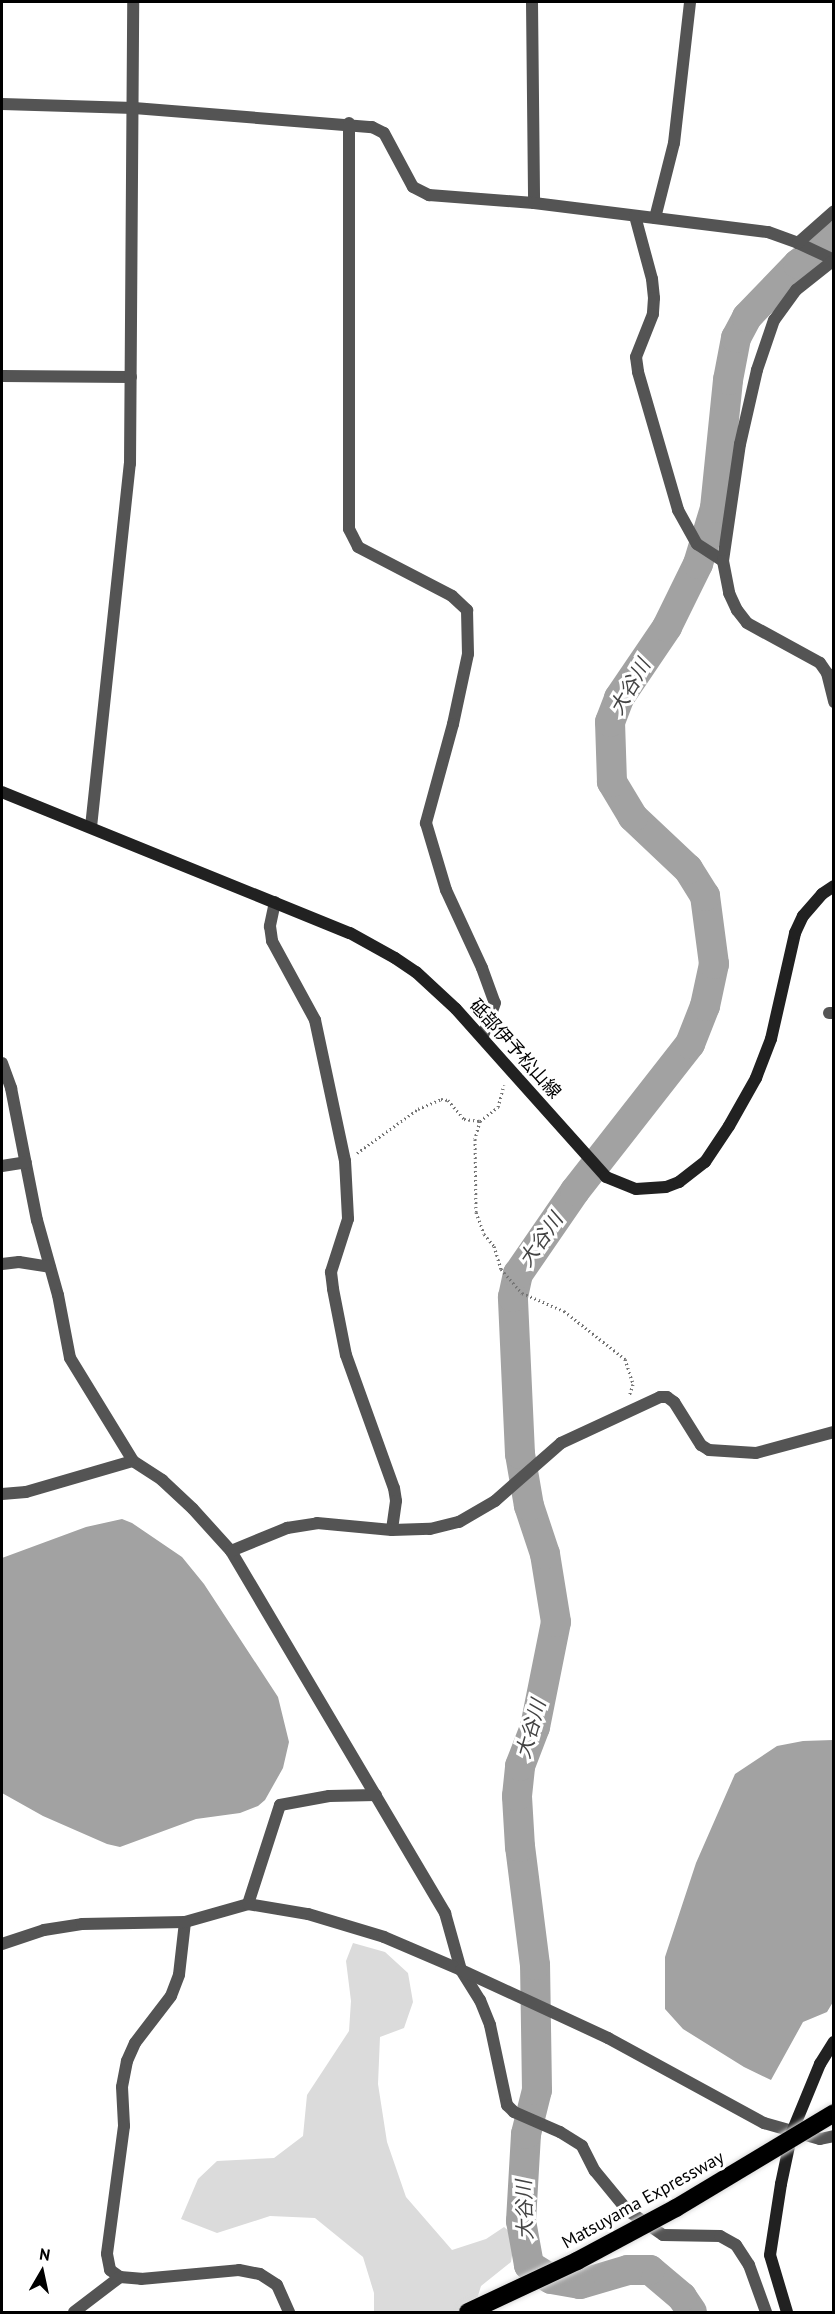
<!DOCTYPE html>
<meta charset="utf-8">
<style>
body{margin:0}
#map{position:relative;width:835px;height:2314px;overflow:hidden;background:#fff;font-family:"PT Sans","Noto Sans JP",sans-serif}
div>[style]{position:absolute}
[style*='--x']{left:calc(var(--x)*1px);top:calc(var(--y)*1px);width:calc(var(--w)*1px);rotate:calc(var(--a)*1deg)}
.green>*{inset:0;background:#dbdbdb}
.water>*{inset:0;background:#a2a2a2}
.river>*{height:30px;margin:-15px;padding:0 15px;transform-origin:15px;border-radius:15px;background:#a2a2a2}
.path>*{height:3px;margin-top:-1.5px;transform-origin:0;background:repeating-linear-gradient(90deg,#767676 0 1.5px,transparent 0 4.5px)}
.minor>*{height:12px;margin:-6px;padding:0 6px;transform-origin:6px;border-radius:6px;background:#545454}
.secondary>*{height:12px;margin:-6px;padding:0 6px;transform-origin:6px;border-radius:6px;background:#212121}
.bridges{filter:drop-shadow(0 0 2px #dbdbdb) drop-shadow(0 0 2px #dbdbdb)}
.motorway-bridge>*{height:18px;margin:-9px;padding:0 9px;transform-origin:9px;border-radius:9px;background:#000}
span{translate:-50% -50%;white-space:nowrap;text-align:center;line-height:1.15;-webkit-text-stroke:6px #fff;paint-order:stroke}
.street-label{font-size:18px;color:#000}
.water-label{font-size:20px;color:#434343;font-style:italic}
.frame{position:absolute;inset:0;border:3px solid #000;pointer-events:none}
.north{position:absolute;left:12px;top:2242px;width:60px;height:60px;-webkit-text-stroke:4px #fff;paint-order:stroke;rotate:9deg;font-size:16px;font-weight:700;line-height:24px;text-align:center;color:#000}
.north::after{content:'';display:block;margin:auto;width:21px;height:27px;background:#000;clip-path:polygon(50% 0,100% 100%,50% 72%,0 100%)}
</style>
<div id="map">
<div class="green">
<i style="clip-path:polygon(353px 1943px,385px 1952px,408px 1973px,413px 2002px,404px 2028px,380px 2037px,378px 2084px,387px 2142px,406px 2197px,452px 2250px,486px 2239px,504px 2227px,515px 2236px,511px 2262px,481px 2286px,473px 2312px,374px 2312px,374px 2293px,363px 2257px,315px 2218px,270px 2216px,217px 2233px,181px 2219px,198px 2179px,217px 2161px,274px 2158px,303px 2136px,307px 2095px,349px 2031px,351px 2001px,346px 1961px)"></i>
</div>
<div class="water">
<i style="clip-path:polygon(122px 1519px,132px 1523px,182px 1557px,204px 1584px,278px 1697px,289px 1742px,283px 1768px,265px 1800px,258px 1806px,240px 1813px,196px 1819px,120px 1847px,107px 1844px,43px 1816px,2px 1793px,2px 1558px,86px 1527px)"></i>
<i style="clip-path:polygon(833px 1740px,833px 2002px,827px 2012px,803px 2022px,771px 2080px,744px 2067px,683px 2029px,665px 2009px,665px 1957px,696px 1863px,735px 1774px,777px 1746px,803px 1741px)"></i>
</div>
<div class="river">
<i style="--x:692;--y:2312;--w:18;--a:-124"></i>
<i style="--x:682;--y:2297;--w:42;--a:-139.8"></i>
<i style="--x:650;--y:2270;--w:22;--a:180"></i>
<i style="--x:628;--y:2270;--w:50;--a:163.7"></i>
<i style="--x:580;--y:2284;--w:29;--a:-170"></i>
<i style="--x:551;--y:2279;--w:26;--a:-148"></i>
<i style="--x:529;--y:2265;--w:45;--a:-100.3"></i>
<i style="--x:521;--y:2221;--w:87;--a:-86.7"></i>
<i style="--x:526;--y:2134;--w:45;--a:-76"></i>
<i style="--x:537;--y:2090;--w:125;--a:-90.9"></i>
<i style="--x:535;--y:1965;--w:119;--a:-97.2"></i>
<i style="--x:520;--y:1847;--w:51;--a:-93.4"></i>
<i style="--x:517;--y:1796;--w:30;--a:-84"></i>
<i style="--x:520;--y:1766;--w:42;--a:-69"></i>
<i style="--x:535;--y:1727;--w:107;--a:-78.7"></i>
<i style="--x:556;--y:1622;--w:69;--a:-99.2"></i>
<i style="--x:545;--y:1554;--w:51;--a:-108.4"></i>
<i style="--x:529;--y:1506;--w:53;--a:-99.8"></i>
<i style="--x:520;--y:1454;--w:157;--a:-92.6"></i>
<i style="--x:513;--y:1297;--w:24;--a:-78"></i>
<i style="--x:518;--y:1274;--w:101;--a:-55.5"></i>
<i style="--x:575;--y:1191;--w:187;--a:-52"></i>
<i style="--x:690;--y:1044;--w:41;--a:-68.5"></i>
<i style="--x:705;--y:1006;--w:43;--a:-77.9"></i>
<i style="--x:714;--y:964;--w:69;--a:-97.5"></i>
<i style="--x:705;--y:896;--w:32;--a:-122"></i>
<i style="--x:688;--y:869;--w:76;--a:-136.6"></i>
<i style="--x:633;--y:817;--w:41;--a:-121"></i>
<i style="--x:612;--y:782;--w:60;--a:-91.9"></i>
<i style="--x:610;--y:722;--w:26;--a:-69"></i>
<i style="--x:619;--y:698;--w:86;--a:-55.9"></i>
<i style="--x:667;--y:627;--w:70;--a:-63.8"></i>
<i style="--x:698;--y:564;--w:59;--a:-73.1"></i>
<i style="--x:715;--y:508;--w:129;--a:-84.2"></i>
<i style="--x:728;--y:380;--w:43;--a:-79.2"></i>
<i style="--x:736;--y:338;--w:24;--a:-62"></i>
<i style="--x:747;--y:317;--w:74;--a:-46.1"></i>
<i style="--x:798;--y:264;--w:46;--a:-37.9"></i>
</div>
<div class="path">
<i style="--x:480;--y:1121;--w:19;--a:106"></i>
<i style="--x:475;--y:1139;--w:73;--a:89.2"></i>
<i style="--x:476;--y:1212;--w:23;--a:70"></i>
<i style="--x:484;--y:1234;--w:16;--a:50"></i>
<i style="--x:494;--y:1246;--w:24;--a:73"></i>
<i style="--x:501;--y:1269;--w:32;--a:49"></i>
<i style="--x:522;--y:1293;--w:46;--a:23.2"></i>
<i style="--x:564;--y:1311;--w:78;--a:38.2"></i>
<i style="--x:625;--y:1359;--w:26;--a:72"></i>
<i style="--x:633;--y:1384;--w:13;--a:108"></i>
<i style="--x:357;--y:1153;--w:75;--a:-35.8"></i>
<i style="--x:418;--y:1109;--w:25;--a:-23"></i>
<i style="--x:441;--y:1099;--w:7;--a:8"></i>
<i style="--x:448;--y:1100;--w:25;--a:50"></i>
<i style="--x:464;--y:1119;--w:16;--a:7"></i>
<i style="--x:480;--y:1121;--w:23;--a:-38"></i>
<i style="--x:498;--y:1107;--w:23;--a:-75"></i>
</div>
<div class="minor">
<i style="--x:532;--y:2;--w:201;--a:89.4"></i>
<i style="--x:2;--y:104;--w:132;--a:1.7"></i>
<i style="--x:134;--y:108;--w:239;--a:4.6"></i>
<i style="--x:372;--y:127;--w:13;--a:27"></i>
<i style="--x:384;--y:133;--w:61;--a:61.8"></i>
<i style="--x:413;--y:187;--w:18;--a:27"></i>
<i style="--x:429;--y:195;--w:105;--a:4.4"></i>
<i style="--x:534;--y:203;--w:236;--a:7.1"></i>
<i style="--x:768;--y:232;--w:32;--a:20"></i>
<i style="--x:798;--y:243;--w:40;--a:25"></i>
<i style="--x:349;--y:123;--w:406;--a:90"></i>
<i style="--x:349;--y:529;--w:20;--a:63"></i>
<i style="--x:358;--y:547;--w:106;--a:27.5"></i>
<i style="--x:452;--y:596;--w:21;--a:43"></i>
<i style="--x:467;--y:610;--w:44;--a:88.7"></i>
<i style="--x:468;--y:654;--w:72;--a:102.1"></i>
<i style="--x:453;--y:724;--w:103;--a:105.3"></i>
<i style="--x:426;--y:823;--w:70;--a:73.4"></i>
<i style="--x:446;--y:890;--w:86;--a:65.2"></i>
<i style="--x:482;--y:968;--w:37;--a:70"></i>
<i style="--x:495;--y:1003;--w:37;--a:110"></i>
<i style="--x:635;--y:216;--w:65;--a:74.9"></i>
<i style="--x:652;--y:279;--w:19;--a:84"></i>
<i style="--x:654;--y:298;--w:16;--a:94"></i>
<i style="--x:653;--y:314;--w:46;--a:111.6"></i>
<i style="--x:636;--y:357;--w:15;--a:82"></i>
<i style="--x:638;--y:372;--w:144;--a:73.8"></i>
<i style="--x:678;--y:510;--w:39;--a:61"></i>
<i style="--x:697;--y:544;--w:31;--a:33"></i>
<i style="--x:655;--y:218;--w:77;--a:-75.8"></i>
<i style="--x:674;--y:143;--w:142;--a:-83.5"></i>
<i style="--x:798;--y:243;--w:48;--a:-41.6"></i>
<i style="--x:834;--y:260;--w:48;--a:141.7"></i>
<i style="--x:796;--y:290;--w:37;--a:126"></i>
<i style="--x:774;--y:320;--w:53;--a:108.8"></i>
<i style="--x:757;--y:370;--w:76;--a:102.9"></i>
<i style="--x:740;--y:444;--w:118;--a:98.3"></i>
<i style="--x:723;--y:561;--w:33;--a:79"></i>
<i style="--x:729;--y:593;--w:19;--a:65"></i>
<i style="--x:737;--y:610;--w:16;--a:52"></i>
<i style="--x:747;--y:623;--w:83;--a:28.7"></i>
<i style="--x:820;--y:663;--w:12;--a:55"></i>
<i style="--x:827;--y:673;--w:30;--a:76"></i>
<i style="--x:2;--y:376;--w:129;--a:0.4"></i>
<i style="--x:91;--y:827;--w:365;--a:-83.9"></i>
<i style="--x:130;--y:464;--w:462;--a:-89.6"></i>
<i style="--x:275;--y:902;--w:25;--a:102"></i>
<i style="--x:270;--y:926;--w:15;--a:82"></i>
<i style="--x:272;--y:941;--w:90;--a:61.4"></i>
<i style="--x:315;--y:1020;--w:144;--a:78"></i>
<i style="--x:345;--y:1161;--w:58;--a:87"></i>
<i style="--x:348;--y:1219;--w:56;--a:107.8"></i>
<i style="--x:331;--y:1272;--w:17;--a:83"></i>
<i style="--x:333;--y:1289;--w:67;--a:78.9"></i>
<i style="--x:346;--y:1355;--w:141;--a:70.2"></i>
<i style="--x:394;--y:1488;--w:13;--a:81"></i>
<i style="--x:396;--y:1501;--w:29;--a:98"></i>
<i style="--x:829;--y:1013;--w:5;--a:0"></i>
<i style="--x:2;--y:1063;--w:27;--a:70"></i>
<i style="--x:11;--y:1088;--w:135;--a:78.9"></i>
<i style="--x:37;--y:1220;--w:78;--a:74.4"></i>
<i style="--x:58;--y:1295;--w:64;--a:79.2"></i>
<i style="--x:70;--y:1358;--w:121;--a:58.5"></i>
<i style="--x:133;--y:1461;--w:35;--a:33"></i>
<i style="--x:162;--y:1480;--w:42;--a:43.1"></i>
<i style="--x:193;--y:1509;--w:57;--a:47.9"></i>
<i style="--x:231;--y:1551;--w:421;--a:59.4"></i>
<i style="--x:445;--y:1913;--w:59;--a:74.3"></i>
<i style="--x:461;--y:1970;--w:36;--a:58"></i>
<i style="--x:480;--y:2000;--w:27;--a:68"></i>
<i style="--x:490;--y:2025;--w:82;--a:78"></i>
<i style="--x:507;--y:2105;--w:10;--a:45"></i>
<i style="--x:514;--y:2112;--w:50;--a:23.5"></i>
<i style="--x:560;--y:2132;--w:26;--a:32"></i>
<i style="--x:582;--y:2146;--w:28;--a:63"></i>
<i style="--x:595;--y:2171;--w:50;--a:50.6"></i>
<i style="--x:627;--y:2210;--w:44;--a:34.8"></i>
<i style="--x:663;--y:2235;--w:57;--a:1"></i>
<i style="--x:720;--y:2236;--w:18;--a:29"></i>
<i style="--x:736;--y:2245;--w:24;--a:57"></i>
<i style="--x:749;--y:2265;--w:50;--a:70.1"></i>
<i style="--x:2;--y:1166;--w:24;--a:-9"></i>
<i style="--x:2;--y:1264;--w:17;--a:-7"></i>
<i style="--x:19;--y:1262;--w:31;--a:9"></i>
<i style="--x:2;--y:1494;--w:24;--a:-5"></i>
<i style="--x:26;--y:1492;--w:111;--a:-16.2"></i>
<i style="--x:231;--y:1551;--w:61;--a:-22.3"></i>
<i style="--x:287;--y:1528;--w:30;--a:-9"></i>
<i style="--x:317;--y:1523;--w:75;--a:5.3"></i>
<i style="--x:392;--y:1530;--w:38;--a:-2"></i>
<i style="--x:430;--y:1529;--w:30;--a:-14"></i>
<i style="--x:459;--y:1522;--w:42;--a:-30.3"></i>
<i style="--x:495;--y:1501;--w:88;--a:-41.3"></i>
<i style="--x:561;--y:1443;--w:109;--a:-24.9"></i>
<i style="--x:660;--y:1397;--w:7;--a:0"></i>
<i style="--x:667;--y:1397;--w:9;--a:36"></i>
<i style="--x:674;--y:1402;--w:51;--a:57.9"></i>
<i style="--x:701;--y:1445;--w:9;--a:32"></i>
<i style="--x:709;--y:1450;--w:47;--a:3.7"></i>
<i style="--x:756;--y:1453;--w:81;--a:-15.1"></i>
<i style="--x:248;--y:1904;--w:104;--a:-72.1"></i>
<i style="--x:280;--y:1805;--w:50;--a:-10.4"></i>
<i style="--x:329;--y:1796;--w:47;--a:-1.2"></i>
<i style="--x:185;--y:1922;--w:53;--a:96.5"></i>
<i style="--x:179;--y:1975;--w:22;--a:111"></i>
<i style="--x:171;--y:1996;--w:59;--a:127.5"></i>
<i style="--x:135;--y:2043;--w:20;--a:114"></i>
<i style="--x:127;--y:2061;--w:26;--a:101"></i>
<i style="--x:122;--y:2087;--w:39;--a:87"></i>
<i style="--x:124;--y:2126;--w:129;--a:97.6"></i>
<i style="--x:107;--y:2254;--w:16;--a:79"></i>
<i style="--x:110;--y:2270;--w:12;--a:35"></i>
<i style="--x:120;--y:2277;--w:21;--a:5"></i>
<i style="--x:141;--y:2279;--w:98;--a:-5.2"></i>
<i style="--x:239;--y:2270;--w:21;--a:11"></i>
<i style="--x:260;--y:2274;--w:20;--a:33"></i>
<i style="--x:277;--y:2285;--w:30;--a:66"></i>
<i style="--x:2;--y:1944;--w:44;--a:-18.4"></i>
<i style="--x:44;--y:1930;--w:38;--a:-9"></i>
<i style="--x:82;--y:1924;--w:103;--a:-1.1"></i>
<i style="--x:185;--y:1922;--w:66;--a:-15.9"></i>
<i style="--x:248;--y:1904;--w:61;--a:9.5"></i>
<i style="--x:308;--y:1914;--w:79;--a:16.8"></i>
<i style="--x:384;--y:1937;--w:84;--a:23.2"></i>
<i style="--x:461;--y:1970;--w:162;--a:24.8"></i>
<i style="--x:608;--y:2038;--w:178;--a:28.6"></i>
<i style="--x:764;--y:2123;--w:58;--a:15.9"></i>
<i style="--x:820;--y:2139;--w:14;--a:-12"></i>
<i style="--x:74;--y:2312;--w:58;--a:-37.3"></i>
</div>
<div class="secondary">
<i style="--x:2;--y:792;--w:375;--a:22.1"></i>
<i style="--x:350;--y:933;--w:51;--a:29.1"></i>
<i style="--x:395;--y:958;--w:25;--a:34"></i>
<i style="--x:416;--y:972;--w:54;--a:42.8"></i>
<i style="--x:456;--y:1009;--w:225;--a:48.2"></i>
<i style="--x:606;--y:1177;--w:32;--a:22"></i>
<i style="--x:636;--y:1189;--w:30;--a:-4"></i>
<i style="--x:666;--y:1187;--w:14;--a:-21"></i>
<i style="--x:679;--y:1182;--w:33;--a:-38"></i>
<i style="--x:705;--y:1162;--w:43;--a:-56.3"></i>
<i style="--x:729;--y:1126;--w:55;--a:-60.6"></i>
<i style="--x:756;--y:1078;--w:42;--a:-69"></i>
<i style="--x:771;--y:1039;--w:109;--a:-77.2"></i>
<i style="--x:795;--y:933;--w:19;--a:-65"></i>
<i style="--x:803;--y:916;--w:29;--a:-49"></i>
<i style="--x:822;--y:894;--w:14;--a:-34"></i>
<i style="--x:787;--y:2312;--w:59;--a:-106.6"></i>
<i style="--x:770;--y:2255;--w:72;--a:-81.2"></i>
<i style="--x:781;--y:2184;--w:53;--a:-78.1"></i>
<i style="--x:792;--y:2132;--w:74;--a:-67.6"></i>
<i style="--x:820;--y:2064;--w:26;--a:-58"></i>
</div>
<div class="bridges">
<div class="motorway-bridge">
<i style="--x:468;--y:2312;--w:120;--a:-25.1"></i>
<i style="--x:577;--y:2261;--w:112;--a:-28.2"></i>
<i style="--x:676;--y:2208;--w:184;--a:-31"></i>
</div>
</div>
<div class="street-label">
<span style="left:515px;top:1049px;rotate:48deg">砥部伊予松山線</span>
<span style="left:643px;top:2200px;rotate:-29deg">Matsuyama Expressway</span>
</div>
<div class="water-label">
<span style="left:630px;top:687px;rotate:-60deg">大谷川</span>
<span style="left:541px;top:1240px;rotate:-55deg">大谷川</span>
<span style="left:531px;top:1729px;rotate:-74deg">大谷川</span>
<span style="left:525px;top:2210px;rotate:-92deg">大谷川</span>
</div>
<div class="frame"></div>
<div class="north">N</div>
</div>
